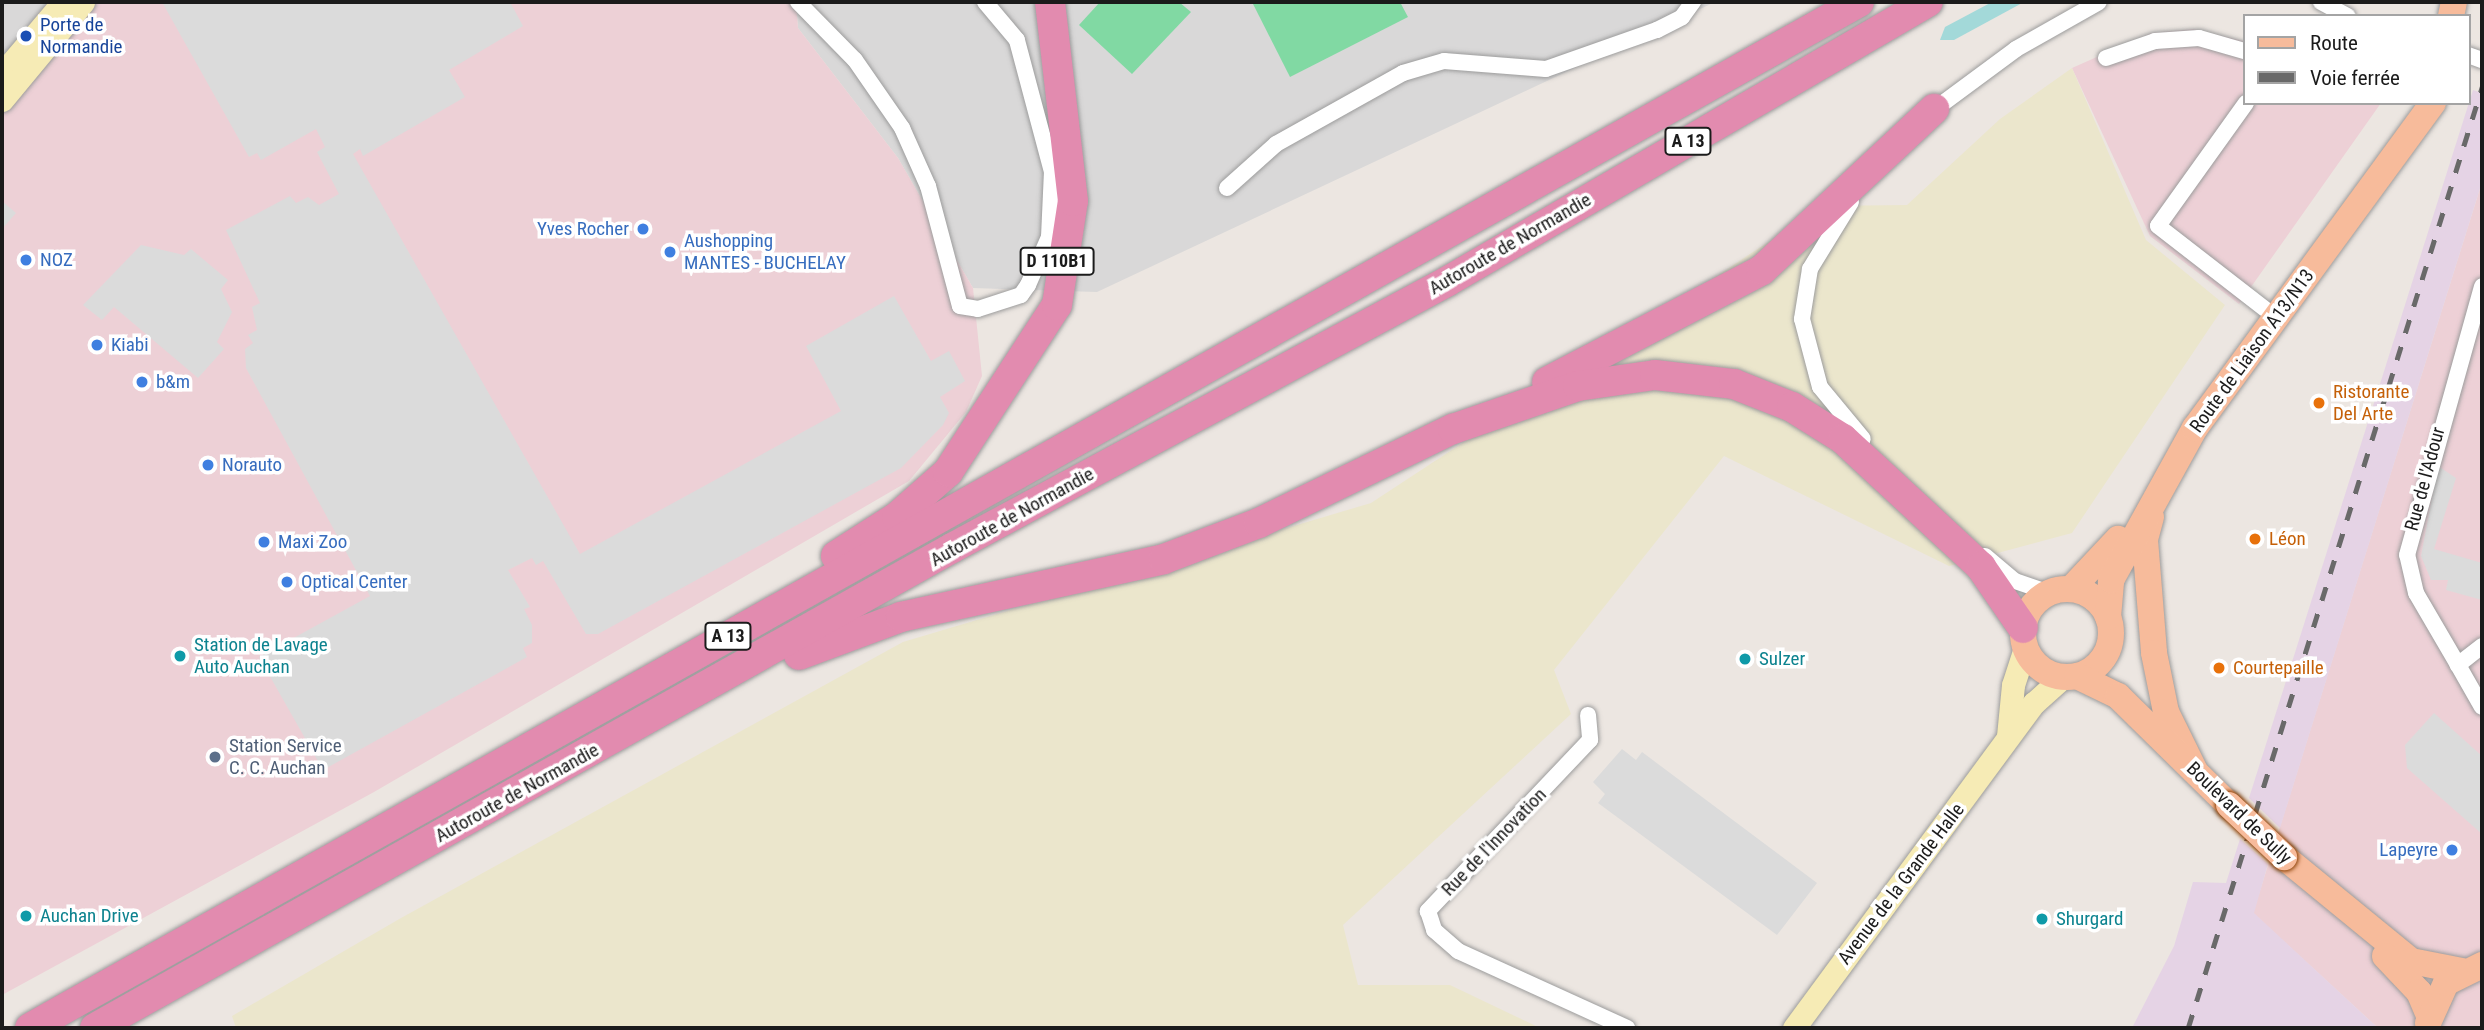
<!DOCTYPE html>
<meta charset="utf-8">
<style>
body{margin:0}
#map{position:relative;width:2484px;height:1030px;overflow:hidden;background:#ece6e1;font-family:"Roboto Condensed",sans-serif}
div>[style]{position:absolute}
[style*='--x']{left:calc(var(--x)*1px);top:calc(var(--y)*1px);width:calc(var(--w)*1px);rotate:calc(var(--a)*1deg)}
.residential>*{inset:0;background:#d9d8d8}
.commercial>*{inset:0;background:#edd0d6}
.industrial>*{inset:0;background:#e5d3e5}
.farmland>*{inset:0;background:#ebe6cc}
.pitch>*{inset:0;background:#81d9a3}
.parking>*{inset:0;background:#dbdbdb}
.water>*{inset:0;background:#a3d9d9}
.roads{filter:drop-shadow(0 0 2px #9c9c9c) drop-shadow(0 0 2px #9c9c9c)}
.street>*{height:16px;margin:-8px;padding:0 8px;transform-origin:8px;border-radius:8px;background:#fff}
.secondary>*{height:23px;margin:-11.5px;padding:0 11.5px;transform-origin:11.5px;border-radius:11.5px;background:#f6ebb5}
.primary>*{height:26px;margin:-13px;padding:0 13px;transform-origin:13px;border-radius:13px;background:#f7bb9b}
.primary>.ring{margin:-13px;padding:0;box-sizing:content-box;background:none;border:26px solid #f7bb9b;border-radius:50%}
.highway>*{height:30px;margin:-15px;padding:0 15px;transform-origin:15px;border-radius:15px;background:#e28baf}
.rail>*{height:4.5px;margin-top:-2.25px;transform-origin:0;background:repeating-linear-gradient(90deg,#696969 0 14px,transparent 0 28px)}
.bridges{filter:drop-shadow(0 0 2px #8c4206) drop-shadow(0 0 2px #8c4206)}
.primary-bridge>*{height:26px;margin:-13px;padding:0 13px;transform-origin:13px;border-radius:13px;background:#f7bb9b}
.dots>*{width:19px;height:19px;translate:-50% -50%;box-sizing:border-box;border:4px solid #fff;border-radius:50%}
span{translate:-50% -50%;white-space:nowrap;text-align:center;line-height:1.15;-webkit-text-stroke:7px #fff;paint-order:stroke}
.shield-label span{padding:2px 5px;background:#fff;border:2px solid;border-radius:5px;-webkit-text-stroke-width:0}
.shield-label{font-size:18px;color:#1b1b1b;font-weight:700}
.transit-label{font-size:19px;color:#164399}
.left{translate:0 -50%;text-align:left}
.shop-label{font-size:19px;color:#366cbe}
.right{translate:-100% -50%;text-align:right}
.street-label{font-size:19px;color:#1b1b1b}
.food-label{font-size:19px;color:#c56008}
.culture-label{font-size:19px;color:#0d838f}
.service-label{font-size:19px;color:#4e5e75}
.frame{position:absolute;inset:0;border:4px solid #1b1b1b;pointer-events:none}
.legend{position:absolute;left:2243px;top:14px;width:228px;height:91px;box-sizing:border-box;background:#fff;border:2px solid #a4a4a4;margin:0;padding:9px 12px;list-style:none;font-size:21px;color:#1b1b1b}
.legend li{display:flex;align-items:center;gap:14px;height:35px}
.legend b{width:35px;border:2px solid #a4a4a4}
</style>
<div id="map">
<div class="residential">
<i style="clip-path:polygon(2px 2px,48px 2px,2px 58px)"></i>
<i style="clip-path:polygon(796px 2px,1715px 2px,1097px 292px,973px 288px,898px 158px,798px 28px)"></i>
</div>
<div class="commercial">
<i style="clip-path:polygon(48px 2px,796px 2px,798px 28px,898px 158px,973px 288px,982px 376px,966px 412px,909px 481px,374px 792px,2px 995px,2px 58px)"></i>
<i style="clip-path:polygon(2193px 29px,2244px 41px,2244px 103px,2381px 103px,2239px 304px,2150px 236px,2072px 68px,2151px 33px)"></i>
<i style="clip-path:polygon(2482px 182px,2482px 1028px,2378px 1028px,2253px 913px)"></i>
</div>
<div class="industrial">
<i style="clip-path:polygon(2473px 90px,2482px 93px,2482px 182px,2280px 828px,2249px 798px)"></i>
<i style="clip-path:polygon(2240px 839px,2268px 864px,2254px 913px,2378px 1028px,2132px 1028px,2174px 946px,2193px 882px,2226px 883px)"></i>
</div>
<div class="farmland">
<i style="clip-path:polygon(2072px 68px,2146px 240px,2225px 305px,2072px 533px,1949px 566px,1724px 456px,1554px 670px,1571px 714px,1343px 925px,1358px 985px,1450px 985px,1540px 1028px,236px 1028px,232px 1016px,401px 918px,903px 642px,1371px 503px,1823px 206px,1907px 205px,2000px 119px)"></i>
</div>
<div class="pitch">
<i style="clip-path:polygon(1100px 2px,1179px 2px,1191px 12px,1132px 74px,1079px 25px)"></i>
<i style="clip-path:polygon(1252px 2px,1400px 2px,1408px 17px,1290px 77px)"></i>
</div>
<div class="parking">
<i style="clip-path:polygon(162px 2px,510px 2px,523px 26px,449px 70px,465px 97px,363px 156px,360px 149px,353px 154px,580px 554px,841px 411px,806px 346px,894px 296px,931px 361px,949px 351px,965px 381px,940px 397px,949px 413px,943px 425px,901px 468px,598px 634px,586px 634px,543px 561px,536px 565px,532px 558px,508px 570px,530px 607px,524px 609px,532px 625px,532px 643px,523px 648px,527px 657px,323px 770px,259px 657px,370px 596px,246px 368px,245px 349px,253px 343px,248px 335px,257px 330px,252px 307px,260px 303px,226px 230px,290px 196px,296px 203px,308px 197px,319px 205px,339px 194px,317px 152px,325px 147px,316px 129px,261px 160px,257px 153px,249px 157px)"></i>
<i style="clip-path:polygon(2px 201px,16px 213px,2px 229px)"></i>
<i style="clip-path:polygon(141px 245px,184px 255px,191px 249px,228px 280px,221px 289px,232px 312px,217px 342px,224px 349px,198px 378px,114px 307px,102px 320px,83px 305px)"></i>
<i style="clip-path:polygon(2438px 466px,2456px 478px,2434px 549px,2482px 563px,2482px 600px,2446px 590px,2448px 580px,2431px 580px,2421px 556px)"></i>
<i style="clip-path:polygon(2434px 713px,2482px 756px,2482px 834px,2407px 768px,2405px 745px)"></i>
<i style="clip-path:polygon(1622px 749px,1636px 760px,1642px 752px,1817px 883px,1777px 935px,1598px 803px,1605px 794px,1593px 782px)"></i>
</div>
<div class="water">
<i style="clip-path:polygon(1992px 2px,2024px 2px,1954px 40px,1940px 40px,1945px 27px)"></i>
</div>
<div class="roads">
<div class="street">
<i style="--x:798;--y:2;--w:81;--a:45.5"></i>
<i style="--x:855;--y:60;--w:83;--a:55.3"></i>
<i style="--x:902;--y:128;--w:64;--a:65.9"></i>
<i style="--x:928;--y:186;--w:124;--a:75.1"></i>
<i style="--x:960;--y:306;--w:18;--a:9"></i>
<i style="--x:978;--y:309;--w:45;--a:-18"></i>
<i style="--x:1021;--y:295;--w:12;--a:-55"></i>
<i style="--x:1028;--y:285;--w:52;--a:-66.4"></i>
<i style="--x:1049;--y:237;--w:65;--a:-87.4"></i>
<i style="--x:1052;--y:172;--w:137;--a:-104.9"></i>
<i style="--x:1017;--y:40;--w:50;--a:-130.1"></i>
<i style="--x:2321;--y:2;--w:30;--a:28"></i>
<i style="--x:2468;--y:55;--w:15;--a:20"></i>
<i style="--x:2106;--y:58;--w:52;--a:-19.1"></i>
<i style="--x:2155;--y:41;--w:44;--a:-3.9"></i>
<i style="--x:2199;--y:38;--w:47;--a:16.1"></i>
<i style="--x:2246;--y:103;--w:151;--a:125.6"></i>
<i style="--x:2158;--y:226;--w:135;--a:37.8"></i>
<i style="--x:1931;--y:112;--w:106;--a:-36.5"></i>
<i style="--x:2016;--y:49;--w:95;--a:-29.5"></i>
<i style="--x:1227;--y:188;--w:66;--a:-41.9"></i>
<i style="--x:1276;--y:144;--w:145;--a:-29.2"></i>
<i style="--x:1403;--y:73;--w:43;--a:-16.3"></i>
<i style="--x:1444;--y:61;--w:102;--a:4.5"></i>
<i style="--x:1546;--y:69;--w:118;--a:-19.4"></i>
<i style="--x:1657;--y:30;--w:28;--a:-27"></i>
<i style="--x:1682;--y:17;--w:19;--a:-54"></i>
<i style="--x:1851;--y:202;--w:79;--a:121.5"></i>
<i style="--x:1810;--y:269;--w:51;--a:99.1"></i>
<i style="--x:1802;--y:319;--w:70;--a:75.2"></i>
<i style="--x:1820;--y:387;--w:67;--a:50.4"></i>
<i style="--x:1985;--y:556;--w:39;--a:40"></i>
<i style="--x:2015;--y:581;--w:36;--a:19"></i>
<i style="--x:2482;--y:646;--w:31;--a:142"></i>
<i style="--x:2458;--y:665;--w:48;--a:60.3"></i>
<i style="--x:2458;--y:665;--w:83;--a:-120.3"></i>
<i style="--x:2416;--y:593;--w:39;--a:-103"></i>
<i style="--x:2407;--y:555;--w:279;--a:-74.4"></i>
<i style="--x:1588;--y:715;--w:25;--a:85"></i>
<i style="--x:1590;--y:740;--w:236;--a:133.5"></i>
<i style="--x:1428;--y:911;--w:20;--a:72"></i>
<i style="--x:1434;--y:930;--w:32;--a:41"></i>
<i style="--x:1458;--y:951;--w:186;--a:24.5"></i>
</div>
<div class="secondary">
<i style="--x:2;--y:74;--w:94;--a:-49.7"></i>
<i style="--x:2;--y:100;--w:127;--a:-50.4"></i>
<i style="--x:2008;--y:736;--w:51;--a:-84.4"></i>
<i style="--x:2013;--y:685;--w:39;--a:-72"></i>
<i style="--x:1794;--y:1028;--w:404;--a:-53.6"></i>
<i style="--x:2034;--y:703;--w:39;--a:-42"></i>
</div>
<div class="primary">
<i style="--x:2451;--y:16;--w:14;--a:-78"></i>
<i style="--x:2151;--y:517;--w:24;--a:105"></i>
<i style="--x:2145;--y:540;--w:113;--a:85.4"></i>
<i style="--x:2154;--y:653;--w:60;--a:78.5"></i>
<i style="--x:2166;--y:712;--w:64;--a:63.8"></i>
<i class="ring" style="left:2023px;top:589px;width:62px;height:62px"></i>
<i style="--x:2071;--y:589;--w:69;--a:-46.8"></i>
<i style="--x:2108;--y:617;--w:37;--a:-85"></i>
<i style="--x:2111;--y:580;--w:174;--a:-61.1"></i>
<i style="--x:2195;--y:428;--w:403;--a:-53.8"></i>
<i style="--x:2077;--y:676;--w:46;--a:26"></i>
<i style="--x:2118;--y:696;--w:156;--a:44.5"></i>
<i style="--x:2284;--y:857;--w:164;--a:39.3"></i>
<i style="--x:2411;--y:961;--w:52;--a:11.1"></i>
<i style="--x:2385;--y:956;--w:50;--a:46.6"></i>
<i style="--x:2419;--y:992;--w:25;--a:67"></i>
<i style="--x:2428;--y:1023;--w:44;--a:-65.8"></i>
<i style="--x:2446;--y:983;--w:40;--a:-26.6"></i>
</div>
<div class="highway">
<i style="--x:1547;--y:382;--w:242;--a:-27.5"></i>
<i style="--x:1762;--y:270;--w:236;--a:-43.1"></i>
<i style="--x:836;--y:556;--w:72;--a:-32.6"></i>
<i style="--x:897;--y:517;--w:68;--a:-41.4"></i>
<i style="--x:948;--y:472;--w:199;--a:-56.9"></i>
<i style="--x:1057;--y:305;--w:105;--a:-81.3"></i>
<i style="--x:1073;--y:201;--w:200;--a:-96.6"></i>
<i style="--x:799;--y:655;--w:109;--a:-20.4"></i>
<i style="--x:901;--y:617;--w:269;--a:-12.4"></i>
<i style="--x:1164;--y:559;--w:102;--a:-20.8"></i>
<i style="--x:1259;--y:523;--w:216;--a:-25.9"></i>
<i style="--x:1453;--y:429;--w:132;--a:-19"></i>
<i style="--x:1578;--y:386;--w:78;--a:-8.1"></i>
<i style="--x:1655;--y:375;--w:80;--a:6.5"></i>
<i style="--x:1734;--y:384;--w:62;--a:21.6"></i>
<i style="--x:1792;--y:407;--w:60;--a:32.1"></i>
<i style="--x:1843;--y:439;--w:188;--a:42.8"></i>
<i style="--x:1981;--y:567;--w:74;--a:55.5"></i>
<i style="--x:30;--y:1028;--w:2097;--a:-29.29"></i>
<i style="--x:95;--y:1028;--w:982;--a:-29.25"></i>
<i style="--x:952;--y:548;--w:563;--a:-28.29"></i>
<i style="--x:1448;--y:281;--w:555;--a:-30.17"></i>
</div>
</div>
<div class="rail">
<i style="--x:2188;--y:1028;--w:986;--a:-72.65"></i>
</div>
<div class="bridges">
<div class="primary-bridge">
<i style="--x:2229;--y:805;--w:76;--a:43.4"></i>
</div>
</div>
<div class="dots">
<i style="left:26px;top:36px;background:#1a4fb4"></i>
<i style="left:643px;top:229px;background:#3f7fe0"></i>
<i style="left:670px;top:252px;background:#3f7fe0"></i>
<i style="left:26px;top:260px;background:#3f7fe0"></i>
<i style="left:97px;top:345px;background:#3f7fe0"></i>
<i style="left:142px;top:382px;background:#3f7fe0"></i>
<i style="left:2319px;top:403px;background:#e8710a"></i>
<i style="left:208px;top:465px;background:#3f7fe0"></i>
<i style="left:2255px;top:539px;background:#e8710a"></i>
<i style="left:264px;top:542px;background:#3f7fe0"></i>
<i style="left:287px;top:582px;background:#3f7fe0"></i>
<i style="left:180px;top:656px;background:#0f9aa8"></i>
<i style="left:1745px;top:659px;background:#0f9aa8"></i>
<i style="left:2219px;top:668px;background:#e8710a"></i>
<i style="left:215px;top:757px;background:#5c6f8a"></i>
<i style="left:2452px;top:850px;background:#3f7fe0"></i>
<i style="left:26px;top:916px;background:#0f9aa8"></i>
<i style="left:2042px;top:919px;background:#0f9aa8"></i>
</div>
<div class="shield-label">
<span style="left:1688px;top:141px">A 13</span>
<span style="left:1057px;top:261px">D 110B1</span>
<span style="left:728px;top:636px">A 13</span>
</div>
<div class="transit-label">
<span class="left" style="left:40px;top:36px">Porte de<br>Normandie</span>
</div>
<div class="shop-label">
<span class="right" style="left:629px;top:229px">Yves Rocher</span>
<span class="left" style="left:684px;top:252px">Aushopping<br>MANTES - BUCHELAY</span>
<span class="left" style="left:40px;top:260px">NOZ</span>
<span class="left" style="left:111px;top:345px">Kiabi</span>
<span class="left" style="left:156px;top:382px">b&amp;m</span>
<span class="left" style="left:222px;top:465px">Norauto</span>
<span class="left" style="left:278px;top:542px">Maxi Zoo</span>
<span class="left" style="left:301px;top:582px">Optical Center</span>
<span class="right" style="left:2438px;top:850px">Lapeyre</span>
</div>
<div class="street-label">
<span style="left:1510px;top:244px;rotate:-30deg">Autoroute de Normandie</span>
<span style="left:2252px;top:351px;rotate:-54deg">Route de Liaison A13/N13</span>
<span style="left:2425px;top:479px;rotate:-75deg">Rue de l'Adour</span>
<span style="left:1012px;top:517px;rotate:-29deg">Autoroute de Normandie</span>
<span style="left:517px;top:793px;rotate:-29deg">Autoroute de Normandie</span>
<span style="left:2239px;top:813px;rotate:44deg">Boulevard de Sully</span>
<span style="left:1494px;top:842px;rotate:-46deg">Rue de l'Innovation</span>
<span style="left:1901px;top:884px;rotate:-53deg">Avenue de la Grande Halle</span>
</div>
<div class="food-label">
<span class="left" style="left:2333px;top:403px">Ristorante<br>Del Arte</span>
<span class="left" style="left:2269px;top:539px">Léon</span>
<span class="left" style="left:2233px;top:668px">Courtepaille</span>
</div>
<div class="culture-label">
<span class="left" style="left:194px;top:656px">Station de Lavage<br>Auto Auchan</span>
<span class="left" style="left:1759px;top:659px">Sulzer</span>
<span class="left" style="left:40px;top:916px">Auchan Drive</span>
<span class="left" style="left:2056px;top:919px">Shurgard</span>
</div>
<div class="service-label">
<span class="left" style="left:229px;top:757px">Station Service<br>C. C. Auchan</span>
</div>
<div class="frame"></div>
<ul class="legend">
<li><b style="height:9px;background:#f7bb9b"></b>Route</li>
<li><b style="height:9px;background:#696969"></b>Voie ferrée</li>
</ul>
</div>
